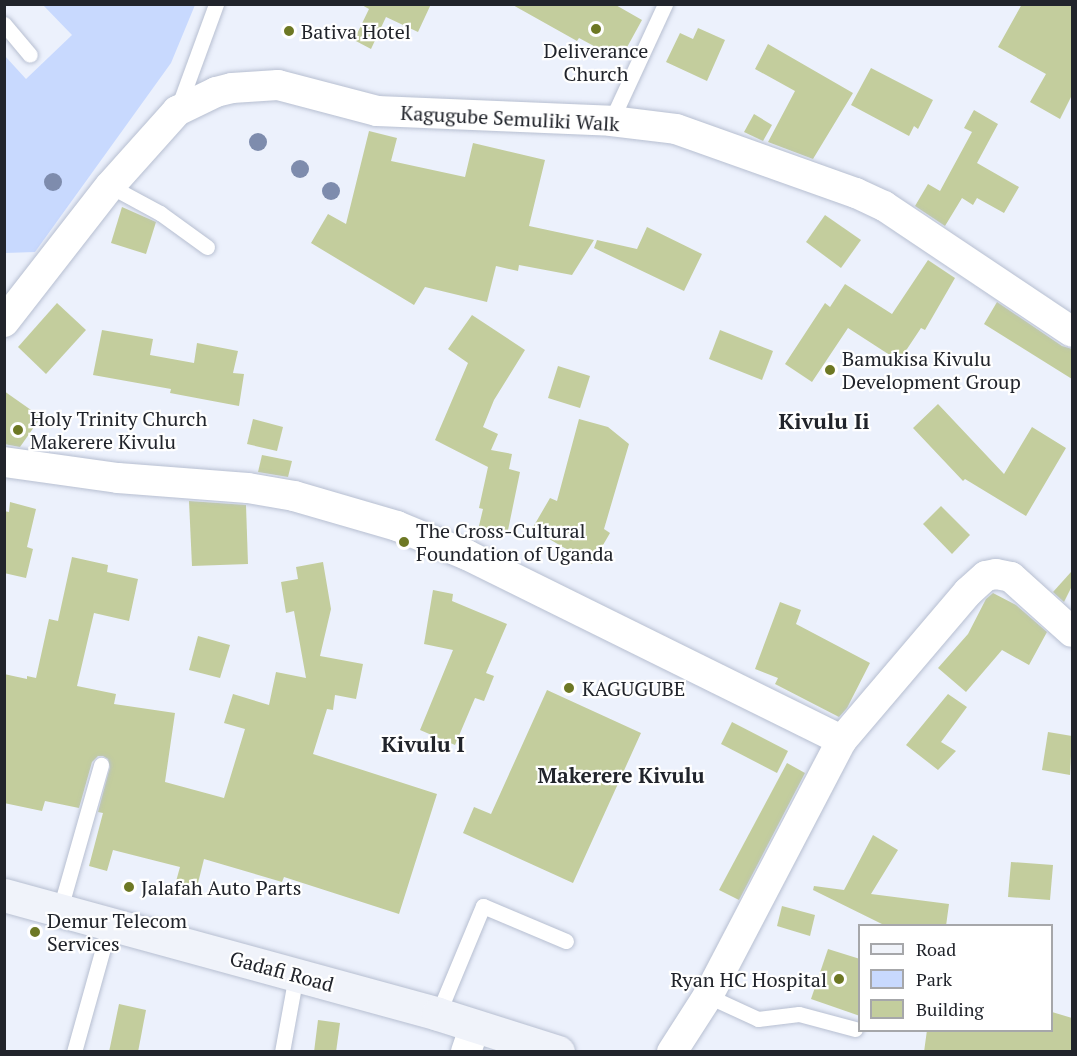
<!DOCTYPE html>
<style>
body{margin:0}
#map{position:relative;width:1077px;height:1056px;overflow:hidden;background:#ecf1fc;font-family:"PT Serif",serif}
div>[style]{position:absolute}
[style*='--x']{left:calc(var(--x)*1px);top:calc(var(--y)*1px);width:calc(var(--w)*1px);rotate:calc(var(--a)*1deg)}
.green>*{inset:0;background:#c8d9fe}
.building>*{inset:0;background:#c3cd9d}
.roads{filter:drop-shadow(0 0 2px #b7bfd1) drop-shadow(0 0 2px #b7bfd1)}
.lane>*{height:15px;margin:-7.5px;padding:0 7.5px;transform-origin:7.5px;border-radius:7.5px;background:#fff}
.street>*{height:30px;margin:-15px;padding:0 15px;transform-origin:15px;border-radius:15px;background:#fff}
.secondary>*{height:33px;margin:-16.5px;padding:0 16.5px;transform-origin:16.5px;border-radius:16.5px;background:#f0f3fa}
.trees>*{width:18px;height:18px;margin:-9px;border-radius:50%;background:#7e8cad}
.dots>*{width:16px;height:16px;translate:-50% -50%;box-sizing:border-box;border:3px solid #fff;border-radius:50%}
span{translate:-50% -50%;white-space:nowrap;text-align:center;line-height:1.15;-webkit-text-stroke:4.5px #fff;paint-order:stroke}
.poi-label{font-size:20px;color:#21242b}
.left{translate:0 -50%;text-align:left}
.right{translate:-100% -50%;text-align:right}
.street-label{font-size:20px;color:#21242b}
.neighbourhood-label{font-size:21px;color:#21242b;font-weight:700}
.quarter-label{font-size:22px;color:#21242b;font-weight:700}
.frame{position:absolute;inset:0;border:6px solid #21242b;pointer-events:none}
.legend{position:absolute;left:858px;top:924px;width:195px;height:108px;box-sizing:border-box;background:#fff;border:2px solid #a6a7aa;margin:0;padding:8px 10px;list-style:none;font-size:18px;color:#21242b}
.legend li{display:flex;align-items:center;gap:12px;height:30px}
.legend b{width:30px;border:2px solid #a6a7aa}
</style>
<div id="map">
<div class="green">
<i style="clip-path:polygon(43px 5px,195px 5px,171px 63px,35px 252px,5px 253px,5px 56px,26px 79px,72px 35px)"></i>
</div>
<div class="building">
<i style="clip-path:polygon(360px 4px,431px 4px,418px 32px,386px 17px,371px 49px,354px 40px,369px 9px)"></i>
<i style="clip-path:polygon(511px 4px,614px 4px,642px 20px,620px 60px,579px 38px,577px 41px)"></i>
<i style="clip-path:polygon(1022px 4px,1072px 4px,1072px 95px,1060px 119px,1030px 102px,1046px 74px,998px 47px)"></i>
<i style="clip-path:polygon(698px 28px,725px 40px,707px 81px,666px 62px,680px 33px,693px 39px)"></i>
<i style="clip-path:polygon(768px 44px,853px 93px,813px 159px,768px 142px,795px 91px,755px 69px)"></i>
<i style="clip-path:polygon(871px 68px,933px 100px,918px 129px,914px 126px,909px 136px,851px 105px)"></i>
<i style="clip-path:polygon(974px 110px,998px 124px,977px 163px,1019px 187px,1004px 213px,977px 198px,973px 205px,962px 198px,945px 226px,915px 206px,928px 184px,940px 191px,972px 132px,964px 128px)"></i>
<i style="clip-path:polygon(754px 114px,772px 125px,763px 141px,744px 132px)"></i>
<i style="clip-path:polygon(369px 131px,397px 138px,391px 161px,465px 177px,473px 143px,545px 160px,529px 226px,594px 240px,572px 275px,519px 265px,518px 271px,496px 266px,487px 302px,425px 287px,414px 305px,311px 243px,328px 214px,346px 224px)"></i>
<i style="clip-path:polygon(122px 207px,156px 222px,146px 254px,111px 243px)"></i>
<i style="clip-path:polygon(825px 215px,861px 240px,841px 268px,806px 242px)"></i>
<i style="clip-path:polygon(647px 227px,702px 254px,684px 291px,594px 248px,597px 240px,637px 249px)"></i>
<i style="clip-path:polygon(928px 260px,955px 278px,925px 330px,921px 328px,899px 361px,848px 328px,812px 382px,785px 364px,825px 303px,830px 307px,845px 284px,892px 314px)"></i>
<i style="clip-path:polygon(997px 302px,1062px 346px,1072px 349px,1072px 379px,984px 324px)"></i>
<i style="clip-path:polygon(57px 303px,86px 330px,46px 374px,18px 347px)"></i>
<i style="clip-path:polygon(472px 315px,525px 350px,494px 400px,483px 427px,498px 434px,491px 450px,512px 454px,509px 469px,520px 472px,507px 535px,478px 530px,483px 509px,479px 508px,488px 467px,435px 440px,468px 363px,448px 349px)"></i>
<i style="clip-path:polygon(102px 330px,153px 339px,150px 355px,194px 363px,197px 343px,238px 351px,233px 373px,244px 374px,239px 406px,170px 393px,171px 389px,93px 375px)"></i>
<i style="clip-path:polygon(720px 330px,773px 351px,762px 380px,709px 359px)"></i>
<i style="clip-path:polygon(558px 366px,590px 376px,580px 408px,548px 398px)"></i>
<i style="clip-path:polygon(4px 391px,41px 417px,20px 447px,4px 444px)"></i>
<i style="clip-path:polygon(938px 404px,1004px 474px,1032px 427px,1066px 448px,1026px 516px,965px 479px,963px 481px,913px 428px)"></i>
<i style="clip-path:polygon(253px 419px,283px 427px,277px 451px,247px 444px)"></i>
<i style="clip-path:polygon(579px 419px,608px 427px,629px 444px,604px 529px,610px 533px,592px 564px,532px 529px,550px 498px,557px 501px)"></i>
<i style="clip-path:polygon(262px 455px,292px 461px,288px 477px,258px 472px)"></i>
<i style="clip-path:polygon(189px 501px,246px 505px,248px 564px,192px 566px)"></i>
<i style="clip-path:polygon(10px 502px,36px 509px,27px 547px,33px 549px,26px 578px,4px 573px,4px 511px,9px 512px)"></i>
<i style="clip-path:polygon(941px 506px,970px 535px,952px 554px,923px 524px)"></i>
<i style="clip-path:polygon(72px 557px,108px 565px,107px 572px,138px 579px,129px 621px,94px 613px,77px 686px,116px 694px,114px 704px,175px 713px,165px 782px,224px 798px,245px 729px,224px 723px,233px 694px,269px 705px,276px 672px,306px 678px,294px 611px,286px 613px,281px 582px,298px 579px,296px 567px,323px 562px,331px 609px,320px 656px,363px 664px,356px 699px,335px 695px,333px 710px,327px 709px,313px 754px,437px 794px,399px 914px,284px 877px,282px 882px,204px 859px,196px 891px,175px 885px,180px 867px,113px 850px,107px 871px,89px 866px,103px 813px,98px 812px,110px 767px,108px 759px,103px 756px,98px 756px,92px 762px,79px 808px,45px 801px,42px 811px,4px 803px,4px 674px,27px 679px,27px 676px,36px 678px,49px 619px,58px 621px)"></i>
<i style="clip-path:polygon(1071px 572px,1072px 586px,1064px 602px,1053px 592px)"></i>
<i style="clip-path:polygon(433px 590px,453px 594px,452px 601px,507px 624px,486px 673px,494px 676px,484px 701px,475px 698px,455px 745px,420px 730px,453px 650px,424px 644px)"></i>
<i style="clip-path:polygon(993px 593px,1016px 605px,1047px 632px,1029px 665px,1002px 650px,966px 692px,938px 668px,968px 634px,986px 599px)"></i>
<i style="clip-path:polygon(780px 602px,801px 610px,796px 624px,870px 663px,847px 708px,839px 717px,775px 684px,778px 678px,755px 669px)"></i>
<i style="clip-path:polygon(198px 636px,230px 645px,220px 678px,189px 670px)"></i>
<i style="clip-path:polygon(547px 690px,641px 733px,573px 883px,463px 833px,474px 807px,491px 814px)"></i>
<i style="clip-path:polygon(948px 694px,967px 707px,941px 742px,956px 751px,938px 770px,906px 745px)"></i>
<i style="clip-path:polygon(732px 722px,788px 751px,777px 773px,721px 744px)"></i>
<i style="clip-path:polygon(1048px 732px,1072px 736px,1070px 775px,1042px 770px)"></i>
<i style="clip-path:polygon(787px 763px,805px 773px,739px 900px,719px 890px)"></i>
<i style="clip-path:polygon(873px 835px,898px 850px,871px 894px,949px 904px,946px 926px,886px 926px,813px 890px,814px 886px,844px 890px)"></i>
<i style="clip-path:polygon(1011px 862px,1053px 865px,1050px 900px,1008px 897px)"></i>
<i style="clip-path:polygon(782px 906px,815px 915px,810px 936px,777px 926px)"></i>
<i style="clip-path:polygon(828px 949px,860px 959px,860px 1016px,811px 999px)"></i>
<i style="clip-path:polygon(119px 1004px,146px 1010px,138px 1052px,109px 1052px)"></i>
<i style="clip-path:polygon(1052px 1012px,1072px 1018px,1072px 1052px,924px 1052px,927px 1030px,1052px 1030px)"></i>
<i style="clip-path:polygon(318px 1020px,340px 1023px,336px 1052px,314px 1052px)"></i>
</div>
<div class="roads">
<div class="lane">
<i style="--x:4;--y:24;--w:40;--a:50"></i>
<i style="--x:178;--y:108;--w:111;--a:-69.9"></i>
<i style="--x:611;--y:121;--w:129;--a:-65.2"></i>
<i style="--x:110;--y:186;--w:57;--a:28.4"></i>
<i style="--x:160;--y:213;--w:58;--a:35.9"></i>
<i style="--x:60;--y:909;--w:150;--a:-74.1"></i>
<i style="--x:708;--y:996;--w:55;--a:24.7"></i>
<i style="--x:758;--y:1019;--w:41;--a:-7"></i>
<i style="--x:799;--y:1014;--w:58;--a:15"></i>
<i style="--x:438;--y:1014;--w:117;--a:-67.4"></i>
<i style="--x:483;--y:906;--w:90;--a:22.9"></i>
<i style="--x:74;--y:1052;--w:134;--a:-74.4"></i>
<i style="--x:282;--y:1052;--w:78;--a:-79.7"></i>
</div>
<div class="street">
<i style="--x:4;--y:322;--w:172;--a:-52.1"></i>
<i style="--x:110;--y:186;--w:101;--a:-48.2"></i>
<i style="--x:177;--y:111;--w:43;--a:-26"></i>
<i style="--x:216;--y:92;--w:16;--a:-14"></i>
<i style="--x:232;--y:88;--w:46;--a:-3.7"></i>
<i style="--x:278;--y:85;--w:102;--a:14.7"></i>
<i style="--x:377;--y:111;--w:234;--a:2.4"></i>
<i style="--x:611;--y:121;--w:65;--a:7"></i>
<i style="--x:676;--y:129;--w:191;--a:19.6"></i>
<i style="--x:856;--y:193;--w:31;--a:25"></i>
<i style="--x:884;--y:206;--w:226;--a:33.8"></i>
<i style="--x:4;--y:462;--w:115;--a:8"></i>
<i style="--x:118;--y:478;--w:130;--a:4.4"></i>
<i style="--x:248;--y:488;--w:47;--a:9.9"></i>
<i style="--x:294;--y:496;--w:107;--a:16.2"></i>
<i style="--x:397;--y:526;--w:76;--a:22.5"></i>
<i style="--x:467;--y:555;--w:418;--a:26.3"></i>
<i style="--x:466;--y:1052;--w:28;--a:-71"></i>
<i style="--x:672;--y:1052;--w:67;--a:-57.3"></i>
<i style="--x:708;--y:996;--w:289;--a:-62.4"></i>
<i style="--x:842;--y:740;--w:194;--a:-49.6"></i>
<i style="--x:968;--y:592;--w:24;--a:-42"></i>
<i style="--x:986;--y:576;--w:10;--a:-11"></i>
<i style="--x:996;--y:574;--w:15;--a:11"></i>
<i style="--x:1011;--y:577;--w:82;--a:42"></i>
</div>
<div class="secondary">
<i style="--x:4;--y:895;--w:450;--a:15.3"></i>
<i style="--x:438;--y:1014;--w:126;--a:17.6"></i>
</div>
</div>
<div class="trees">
<i style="left:258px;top:142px"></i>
<i style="left:300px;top:169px"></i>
<i style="left:53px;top:182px"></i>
<i style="left:331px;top:191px"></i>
</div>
<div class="dots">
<i style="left:596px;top:29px;background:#6d7824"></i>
<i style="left:289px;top:31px;background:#6d7824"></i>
<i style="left:830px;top:370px;background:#6d7824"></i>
<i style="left:18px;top:430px;background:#6d7824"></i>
<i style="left:404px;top:542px;background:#6d7824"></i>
<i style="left:569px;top:688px;background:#6d7824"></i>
<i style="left:129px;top:887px;background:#6d7824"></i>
<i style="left:35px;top:932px;background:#6d7824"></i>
<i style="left:839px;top:979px;background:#6d7824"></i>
</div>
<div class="poi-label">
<span class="left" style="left:301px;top:31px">Bativa Hotel</span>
<span style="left:596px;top:62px">Deliverance<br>Church</span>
<span class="left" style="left:842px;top:370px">Bamukisa Kivulu<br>Development Group</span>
<span class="left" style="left:30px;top:430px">Holy Trinity Church<br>Makerere Kivulu</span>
<span class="left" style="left:416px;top:542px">The Cross-Cultural<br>Foundation of Uganda</span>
<span class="left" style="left:582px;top:688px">KAGUGUBE</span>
<span class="left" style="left:141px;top:887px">Jalafah Auto Parts</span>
<span class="left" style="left:47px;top:932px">Demur Telecom<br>Services</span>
<span class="right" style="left:827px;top:979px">Ryan HC Hospital</span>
</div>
<div class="street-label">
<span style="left:510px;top:118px;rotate:3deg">Kagugube Semuliki Walk</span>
<span style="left:282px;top:971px;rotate:15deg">Gadafi Road</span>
</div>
<div class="neighbourhood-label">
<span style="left:621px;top:775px">Makerere Kivulu</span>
</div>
<div class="quarter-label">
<span style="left:824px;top:421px">Kivulu Ii</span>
<span style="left:423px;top:744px">Kivulu I</span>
</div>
<div class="frame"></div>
<ul class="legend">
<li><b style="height:8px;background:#f0f3fa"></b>Road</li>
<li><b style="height:16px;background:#c8d9fe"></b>Park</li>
<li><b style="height:16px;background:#c3cd9d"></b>Building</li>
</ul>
</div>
